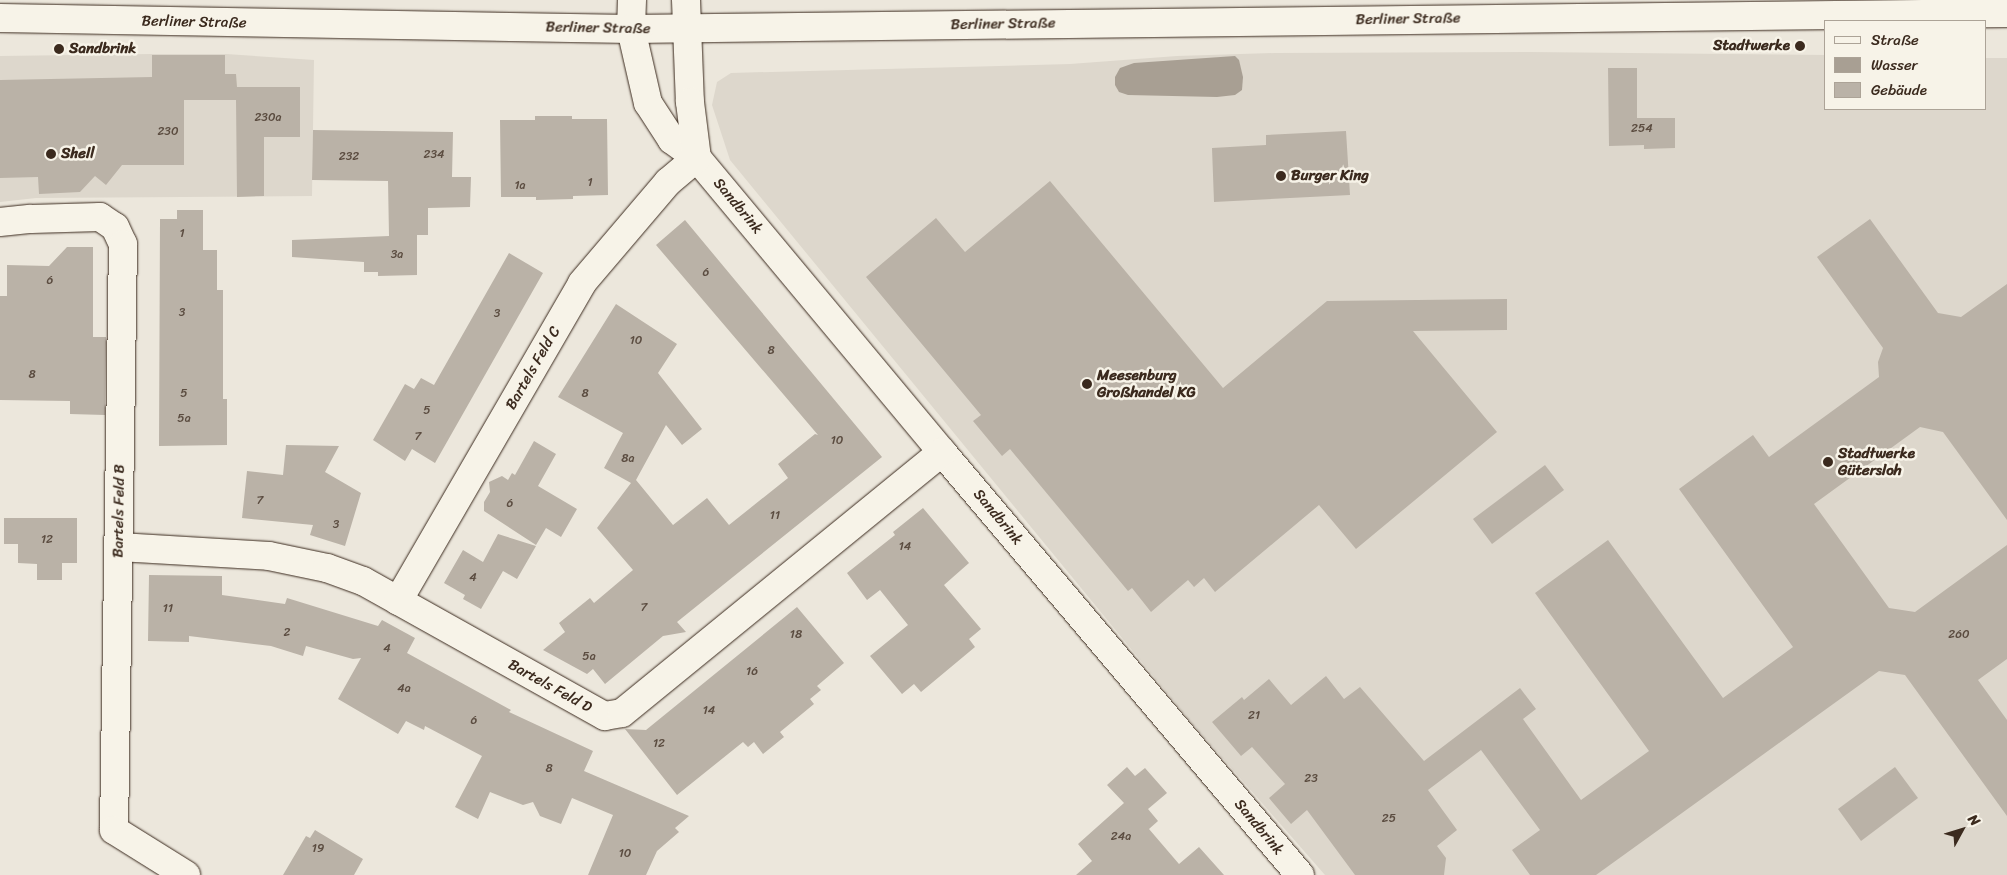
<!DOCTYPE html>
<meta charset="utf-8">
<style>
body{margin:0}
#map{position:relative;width:2007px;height:875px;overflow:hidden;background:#ece7dc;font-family:Sriracha,sans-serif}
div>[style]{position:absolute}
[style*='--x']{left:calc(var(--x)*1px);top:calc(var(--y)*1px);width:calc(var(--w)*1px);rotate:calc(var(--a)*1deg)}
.built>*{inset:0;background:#ddd7cc}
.water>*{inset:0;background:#a89f93}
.building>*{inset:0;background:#bab2a7}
.roads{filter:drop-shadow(0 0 1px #3b2a1e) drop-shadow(0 0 1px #3b2a1e)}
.minor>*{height:28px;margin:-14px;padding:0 14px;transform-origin:14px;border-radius:14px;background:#f7f3e8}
.primary>*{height:28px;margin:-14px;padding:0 14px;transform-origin:14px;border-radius:14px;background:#f7f3e8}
.dots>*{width:14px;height:14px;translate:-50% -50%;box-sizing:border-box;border:2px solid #f7f3e8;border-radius:50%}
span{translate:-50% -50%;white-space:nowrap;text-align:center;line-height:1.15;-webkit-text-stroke:5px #f7f3e8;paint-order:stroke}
.number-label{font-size:12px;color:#5b4c40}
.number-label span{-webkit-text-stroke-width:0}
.street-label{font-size:15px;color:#3b2a1e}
.poi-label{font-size:15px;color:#3b2a1e;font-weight:700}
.right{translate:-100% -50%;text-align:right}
.left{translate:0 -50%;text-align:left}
.legend{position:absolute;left:1824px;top:20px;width:162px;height:90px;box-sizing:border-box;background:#f7f3e8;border:1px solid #aca397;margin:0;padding:6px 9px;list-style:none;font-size:15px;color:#3b2a1e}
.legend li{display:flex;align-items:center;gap:10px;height:25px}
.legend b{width:25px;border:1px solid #aca397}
.north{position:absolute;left:1937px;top:805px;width:50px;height:50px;-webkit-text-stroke:4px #f7f3e8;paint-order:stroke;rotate:51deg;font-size:14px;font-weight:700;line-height:20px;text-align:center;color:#3b2a1e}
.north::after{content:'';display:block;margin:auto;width:18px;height:22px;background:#3b2a1e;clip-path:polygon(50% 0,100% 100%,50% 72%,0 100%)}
</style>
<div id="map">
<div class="built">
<i style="clip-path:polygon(1530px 52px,1826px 55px,1826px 109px,1986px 109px,1986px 58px,2007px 58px,2007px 875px,1325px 875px,1191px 722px,730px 160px,712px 105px,717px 82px,731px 73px,1070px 64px,1177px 56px,1275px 53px)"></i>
<i style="clip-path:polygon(151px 54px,226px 54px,314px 60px,312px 196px,36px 198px,0 202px,0 56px)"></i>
</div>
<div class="water">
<i style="clip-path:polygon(1235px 56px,1239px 60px,1243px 77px,1242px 90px,1235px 95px,1217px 97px,1128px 95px,1119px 92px,1115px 85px,1115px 77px,1120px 68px,1134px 63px)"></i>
</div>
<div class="building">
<i style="clip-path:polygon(152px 55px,225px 55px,225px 74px,236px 74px,237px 87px,300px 87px,300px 137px,264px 137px,264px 196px,237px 197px,236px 100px,184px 100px,184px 165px,122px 165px,106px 185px,95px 176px,80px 192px,39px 194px,38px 177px,0 178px,0 80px,152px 77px)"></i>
<i style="clip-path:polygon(1608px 68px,1637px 68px,1637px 118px,1675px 118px,1675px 148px,1644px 149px,1644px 145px,1609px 146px)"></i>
<i style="clip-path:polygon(535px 116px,572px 116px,572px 119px,607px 119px,608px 195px,573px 196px,573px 199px,536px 200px,536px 197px,501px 197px,500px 120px,535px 120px)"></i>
<i style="clip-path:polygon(313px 130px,453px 132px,452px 177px,471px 177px,470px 207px,428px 208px,428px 235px,417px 235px,417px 275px,378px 276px,378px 272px,364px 272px,364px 262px,292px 257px,292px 240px,389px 236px,388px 181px,312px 180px)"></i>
<i style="clip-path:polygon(1346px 131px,1350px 195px,1214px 202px,1212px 148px,1266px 145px,1266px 135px)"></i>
<i style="clip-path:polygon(1050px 181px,1223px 388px,1327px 301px,1507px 299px,1507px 330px,1413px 331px,1497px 432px,1356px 549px,1319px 505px,1215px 592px,1204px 578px,1194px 587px,1188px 580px,1151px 612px,1132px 588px,1128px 591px,1010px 449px,1002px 456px,973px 421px,981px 415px,866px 277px,936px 218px,965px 252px)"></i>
<i style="clip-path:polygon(177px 210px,203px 210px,203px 250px,217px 250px,217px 290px,223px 290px,223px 399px,227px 399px,227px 445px,159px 446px,160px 219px,177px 219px)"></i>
<i style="clip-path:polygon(1870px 219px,1938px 313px,1961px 317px,2007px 284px,2007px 520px,1943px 432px,1920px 427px,1814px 504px,1889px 608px,1915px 612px,2007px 545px,2007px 659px,1978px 680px,2007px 720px,2007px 816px,1905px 675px,1879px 671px,1596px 875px,1530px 875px,1512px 850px,1540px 830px,1481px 750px,1428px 790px,1457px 830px,1437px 846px,1446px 858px,1444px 875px,1355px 875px,1307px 810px,1291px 824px,1269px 798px,1285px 784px,1252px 747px,1241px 756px,1212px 722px,1242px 697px,1244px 700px,1269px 679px,1291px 705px,1326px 676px,1344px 699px,1360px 687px,1424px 761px,1520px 688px,1536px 709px,1523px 719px,1581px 800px,1649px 751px,1535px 593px,1608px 540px,1723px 698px,1793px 647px,1679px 489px,1753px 435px,1769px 457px,1879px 377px,1878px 362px,1883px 348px,1817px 257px)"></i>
<i style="clip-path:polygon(685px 220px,882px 457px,677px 622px,686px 632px,663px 636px,605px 684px,593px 669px,587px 674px,543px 650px,565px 632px,559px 623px,590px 598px,594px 603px,633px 570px,597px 528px,631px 483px,604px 468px,623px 433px,558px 397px,616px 304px,677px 344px,658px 373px,702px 429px,682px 445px,666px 425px,636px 480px,673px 525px,707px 498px,729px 525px,788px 478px,778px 464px,815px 434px,818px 435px,656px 245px)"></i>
<i style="clip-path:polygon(67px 247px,93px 247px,93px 337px,106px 337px,105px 415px,70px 414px,70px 401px,0 400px,0 296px,7px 296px,7px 265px,49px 266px)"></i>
<i style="clip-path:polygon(509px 253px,543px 273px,435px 463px,412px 449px,405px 461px,373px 440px,405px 384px,414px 389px,421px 378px,434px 385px)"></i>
<i style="clip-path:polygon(534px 441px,556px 454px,538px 486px,577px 509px,561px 537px,546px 528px,536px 545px,484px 511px,484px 502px,490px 492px,489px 482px,502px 476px,508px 480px,512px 473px,515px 475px)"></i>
<i style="clip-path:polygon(286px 445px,339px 446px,325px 472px,361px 493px,345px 546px,310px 535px,313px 525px,242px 518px,247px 471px,283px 475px)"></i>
<i style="clip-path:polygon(1545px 465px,1564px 490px,1492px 544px,1473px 519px)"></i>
<i style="clip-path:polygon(923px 508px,969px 563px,944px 585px,981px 629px,969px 639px,975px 647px,921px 692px,914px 684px,902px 694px,870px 656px,908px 625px,880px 590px,867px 600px,847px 573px,895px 535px,893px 532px)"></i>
<i style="clip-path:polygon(4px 518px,77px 518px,77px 563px,62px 563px,62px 580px,37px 580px,37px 564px,18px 563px,18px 544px,4px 544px)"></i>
<i style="clip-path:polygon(498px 534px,536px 546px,517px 579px,503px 571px,481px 609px,463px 599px,465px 595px,444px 583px,463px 550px,483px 562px)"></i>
<i style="clip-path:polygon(149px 575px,222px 576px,222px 595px,285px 604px,287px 598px,378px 626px,382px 620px,415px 638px,407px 653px,511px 710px,509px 712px,593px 751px,584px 771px,689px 816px,675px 828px,679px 832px,657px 851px,646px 875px,588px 875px,613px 815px,572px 798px,561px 824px,540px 816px,533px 802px,523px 805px,490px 792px,478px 819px,455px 807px,482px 756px,425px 726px,424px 730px,406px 721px,398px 734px,338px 699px,361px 658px,353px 659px,306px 646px,303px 656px,271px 646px,189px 636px,189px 642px,148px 641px)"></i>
<i style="clip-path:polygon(797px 607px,844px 663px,817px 686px,821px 690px,810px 699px,814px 704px,780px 732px,784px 737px,763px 754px,754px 742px,748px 747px,743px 742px,677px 795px,625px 729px,646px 730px)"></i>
<i style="clip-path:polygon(1127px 767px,1135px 776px,1145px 768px,1167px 793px,1148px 809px,1158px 821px,1149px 829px,1179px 864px,1199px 847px,1224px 875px,1076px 875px,1092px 861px,1078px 844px,1124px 803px,1107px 785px)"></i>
<i style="clip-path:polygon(1895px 767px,1918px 798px,1861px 841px,1838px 809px)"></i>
<i style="clip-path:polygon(315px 830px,363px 859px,354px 875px,283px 875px,306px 836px,310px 838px)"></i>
</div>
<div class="roads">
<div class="minor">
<i style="--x:632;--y:0;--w:29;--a:92"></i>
<i style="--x:631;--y:29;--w:76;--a:77.1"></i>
<i style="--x:648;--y:103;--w:44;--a:57"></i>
<i style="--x:672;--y:140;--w:31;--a:36"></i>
<i style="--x:697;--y:158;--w:383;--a:50.2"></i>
<i style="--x:942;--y:452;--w:554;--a:49.76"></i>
<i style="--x:686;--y:0;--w:102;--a:87.8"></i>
<i style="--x:690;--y:102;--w:56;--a:82.9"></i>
<i style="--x:0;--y:222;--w:31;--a:-6"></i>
<i style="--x:31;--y:219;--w:69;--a:-1.7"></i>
<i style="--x:100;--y:217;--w:18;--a:34"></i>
<i style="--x:115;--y:227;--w:19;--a:65"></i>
<i style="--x:123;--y:244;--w:586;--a:90.88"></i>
<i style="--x:114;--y:830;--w:85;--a:32"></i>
<i style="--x:119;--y:547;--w:150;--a:3.4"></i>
<i style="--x:269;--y:556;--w:59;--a:11.7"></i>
<i style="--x:327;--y:568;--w:38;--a:20"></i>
<i style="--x:363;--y:581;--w:277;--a:29.2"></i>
<i style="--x:605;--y:716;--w:17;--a:-10"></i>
<i style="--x:622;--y:713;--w:413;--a:-39.2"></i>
<i style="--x:398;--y:601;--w:367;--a:-59.9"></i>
<i style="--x:582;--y:283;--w:133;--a:-49.6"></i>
<i style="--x:668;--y:182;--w:38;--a:-40"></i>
</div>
<div class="primary">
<i style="--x:0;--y:18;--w:631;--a:1"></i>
<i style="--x:631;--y:29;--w:1376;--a:-0.67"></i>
</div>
</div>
<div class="dots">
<i style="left:1800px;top:46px;background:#3b2a1e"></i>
<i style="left:59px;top:49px;background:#3b2a1e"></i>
<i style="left:51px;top:154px;background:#3b2a1e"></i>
<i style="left:1281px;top:176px;background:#3b2a1e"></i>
<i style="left:1087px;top:384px;background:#3b2a1e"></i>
<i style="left:1828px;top:462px;background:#3b2a1e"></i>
</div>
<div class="number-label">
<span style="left:268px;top:118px">230a</span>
<span style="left:1642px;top:129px">254</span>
<span style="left:168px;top:132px">230</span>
<span style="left:434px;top:155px">234</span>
<span style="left:349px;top:157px">232</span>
<span style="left:590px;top:183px">1</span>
<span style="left:520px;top:186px">1a</span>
<span style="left:182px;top:234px">1</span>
<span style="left:397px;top:255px">3a</span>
<span style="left:706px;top:273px">6</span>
<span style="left:50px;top:281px">6</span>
<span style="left:182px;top:313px">3</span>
<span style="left:497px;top:314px">3</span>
<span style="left:636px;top:341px">10</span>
<span style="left:771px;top:351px">8</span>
<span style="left:32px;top:375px">8</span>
<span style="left:184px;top:394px">5</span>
<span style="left:585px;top:394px">8</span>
<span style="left:427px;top:411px">5</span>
<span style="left:184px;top:419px">5a</span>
<span style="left:418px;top:437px">7</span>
<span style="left:837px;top:441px">10</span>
<span style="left:628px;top:459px">8a</span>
<span style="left:260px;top:501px">7</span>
<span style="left:510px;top:504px">6</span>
<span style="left:775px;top:516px">11</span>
<span style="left:336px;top:525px">3</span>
<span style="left:47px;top:540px">12</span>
<span style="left:905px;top:547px">14</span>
<span style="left:473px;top:578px">4</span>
<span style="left:644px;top:608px">7</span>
<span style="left:168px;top:609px">11</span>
<span style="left:287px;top:633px">2</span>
<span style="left:796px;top:635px">18</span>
<span style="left:1959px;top:635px">260</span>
<span style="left:387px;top:649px">4</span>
<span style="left:589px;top:657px">5a</span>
<span style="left:752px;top:672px">16</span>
<span style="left:404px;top:689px">4a</span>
<span style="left:709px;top:711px">14</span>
<span style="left:1254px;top:716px">21</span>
<span style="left:474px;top:721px">6</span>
<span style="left:659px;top:744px">12</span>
<span style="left:549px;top:769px">8</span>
<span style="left:1311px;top:779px">23</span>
<span style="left:1389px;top:819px">25</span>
<span style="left:1121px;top:837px">24a</span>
<span style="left:318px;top:849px">19</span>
<span style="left:625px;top:854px">10</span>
</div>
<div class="street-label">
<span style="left:1408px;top:19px;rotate:-1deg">Berliner Straße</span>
<span style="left:194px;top:22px;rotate:1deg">Berliner Straße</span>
<span style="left:1003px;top:24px;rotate:-1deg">Berliner Straße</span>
<span style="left:598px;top:28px;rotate:1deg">Berliner Straße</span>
<span style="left:738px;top:206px;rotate:50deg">Sandbrink</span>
<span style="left:533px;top:368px;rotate:-60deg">Bartels Feld C</span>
<span style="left:119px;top:511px;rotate:-89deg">Bartels Feld B</span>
<span style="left:998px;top:517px;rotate:50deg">Sandbrink</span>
<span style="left:550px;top:686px;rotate:29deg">Bartels Feld D</span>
<span style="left:1259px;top:827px;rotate:50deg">Sandbrink</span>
</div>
<div class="poi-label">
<span class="right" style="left:1790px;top:46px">Stadtwerke</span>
<span class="left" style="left:69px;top:49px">Sandbrink</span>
<span class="left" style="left:61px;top:154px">Shell</span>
<span class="left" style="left:1291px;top:176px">Burger King</span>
<span class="left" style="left:1097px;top:384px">Meesenburg<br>Großhandel KG</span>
<span class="left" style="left:1838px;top:462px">Stadtwerke<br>Gütersloh</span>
</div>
<ul class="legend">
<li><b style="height:6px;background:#f7f3e8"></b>Straße</li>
<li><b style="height:14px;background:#a89f93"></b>Wasser</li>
<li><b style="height:14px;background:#bab2a7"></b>Gebäude</li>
</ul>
<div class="north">N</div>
</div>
